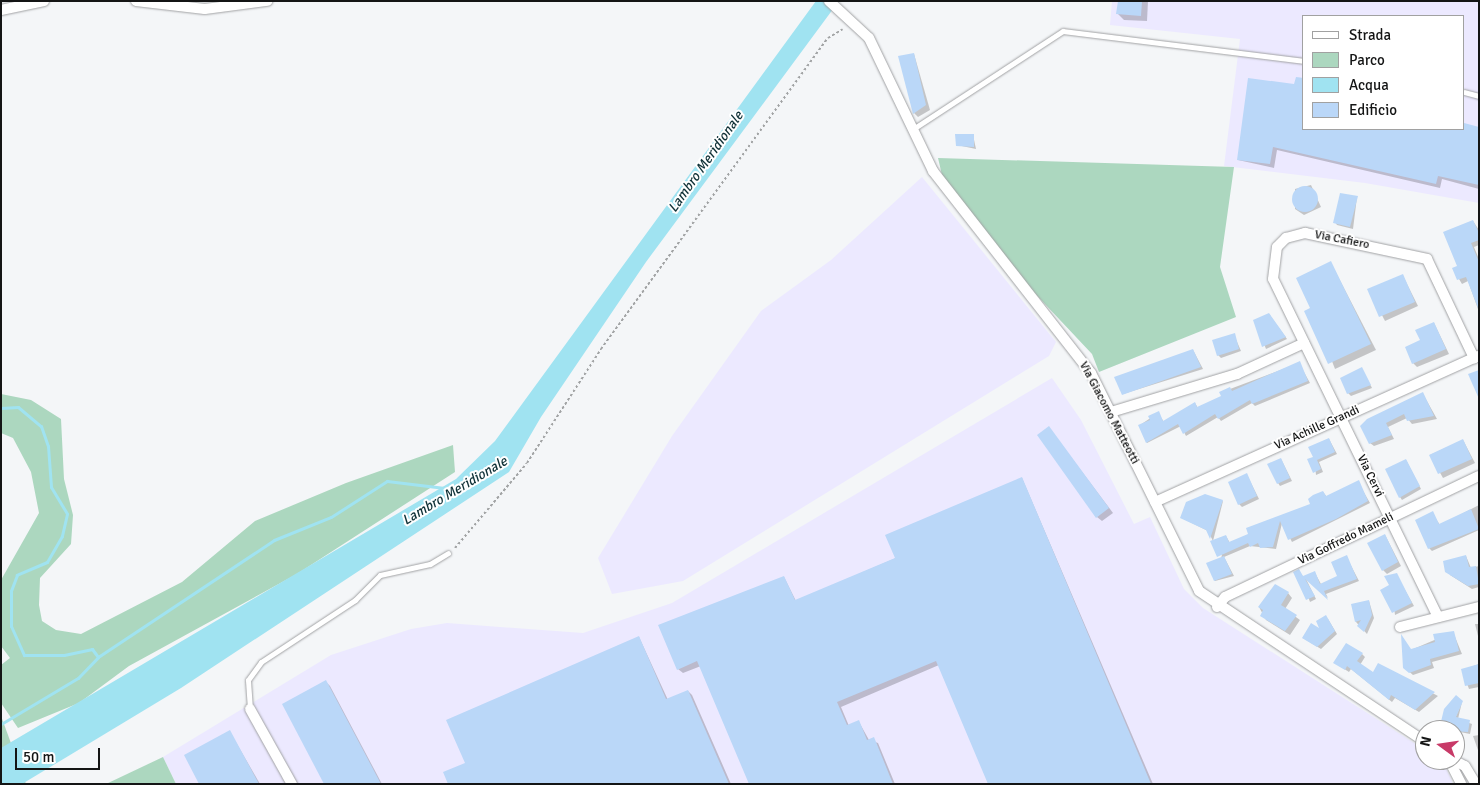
<!DOCTYPE html>
<style>
body{margin:0}
#map{position:relative;width:1480px;height:785px;overflow:hidden;background:#f4f6f8;font-family:Signika,sans-serif}
div>[style]{position:absolute}
[style*='--x']{left:calc(var(--x)*1px);top:calc(var(--y)*1px);width:calc(var(--w)*1px);rotate:calc(var(--a)*1deg)}
.industrial>*{inset:0;background:#ece9ff}
.green>*{inset:0;background:#acd7bf}
.water>*{inset:0;background:#a0e3f1}
.shadow>*{inset:0;background:#0003}
.stream>*{height:3px;margin:-1.5px;padding:0 1.5px;transform-origin:1.5px;border-radius:1.5px;background:#a0e3f1}
.building>*{inset:0;background:#bad7f8}
.round{border-radius:50%}
.path>*{height:2px;margin-top:-1px;transform-origin:0;background:repeating-linear-gradient(90deg,#a1a3a4 0 2.5px,transparent 0 5px)}
.roads{filter:drop-shadow(0 0 1px #a1a2a4) drop-shadow(0 0 1px #a1a2a4)}
.service>*{height:5px;margin:-2.5px;padding:0 2.5px;transform-origin:2.5px;border-radius:2.5px;background:#fff}
.minor>*{height:10px;margin:-5px;padding:0 5px;transform-origin:5px;border-radius:5px;background:#fff}
span{translate:-50% -50%;white-space:nowrap;text-align:center;line-height:1.15;-webkit-text-stroke:4px #fff;paint-order:stroke}
.street-label{font-size:12px;color:#141515}
.water-label{font-size:14px;color:#0f3137;font-style:italic}
.frame{position:absolute;inset:0;border:2px solid #141515;pointer-events:none}
.legend{position:absolute;left:1302px;top:15px;width:162px;height:115px;box-sizing:border-box;background:#fff;border:1px solid #a1a1a1;margin:0;padding:6px 9px;list-style:none;font-size:15px;color:#141515}
.legend li{display:flex;align-items:center;gap:10px;height:25px}
.legend b{width:25px;border:1px solid #a1a1a1}
.north{position:absolute;left:1415px;top:720px;width:50px;height:50px;box-sizing:border-box;background:#fff;border:1px solid #a1a1a1;border-radius:50%;rotate:284deg;font-size:14px;font-weight:700;line-height:20px;text-align:center;color:#141515}
.north::after{content:'';display:block;margin:auto;width:18px;height:22px;background:#c83a68;clip-path:polygon(50% 0,100% 100%,50% 72%,0 100%)}
.scale{position:absolute;left:15px;top:748px;width:85px;height:22px;box-sizing:border-box;border:2px solid #141515;border-top:0;padding-left:6px;font-size:15px;line-height:18px;white-space:nowrap;color:#141515;-webkit-text-stroke:4px #fff;paint-order:stroke}
</style>
<div id="map">
<div class="industrial">
<i style="clip-path:polygon(evenodd,1112px 1px,1479px 1px,1479px 203px,1365px 183px,1224px 166px,1240px 39px,1110px 25px,1112px 1px,1304px 16px,1464px 16px,1464px 129px,1304px 129px,1304px 16px)"></i>
<i style="clip-path:polygon(922px 177px,1056px 342px,1049px 356px,683px 581px,612px 594px,598px 558px,672px 436px,761px 311px,831px 260px)"></i>
<i style="clip-path:polygon(1052px 378px,1081px 420px,1134px 524px,1150px 517px,1184px 589px,1203px 608px,1425px 750px,1425px 760px,1443px 761px,1453px 784px,176px 784px,163px 757px,331px 655px,411px 629px,447px 623px,583px 633px,672px 603px)"></i>
</div>
<div class="green">
<i style="clip-path:polygon(938px 158px,1234px 167px,1220px 267px,1236px 317px,1099px 372px,1092px 354px,1027px 285px,942px 175px)"></i>
<i style="clip-path:polygon(1px 394px,31px 400px,61px 419px,64px 479px,73px 515px,71px 544px,40px 578px,39px 605px,42px 621px,56px 630px,81px 634px,182px 582px,255px 521px,346px 483px,453px 445px,455px 472px,297px 574px,129px 666px,79px 703px,18px 728px,1px 703px,1px 665px,10px 658px,1px 646px,1px 580px,39px 513px,31px 472px,13px 438px,1px 433px)"></i>
<i style="clip-path:polygon(1px 716px,26px 784px,1px 784px)"></i>
<i style="clip-path:polygon(163px 757px,176px 784px,106px 784px)"></i>
</div>
<div class="water">
<i style="clip-path:polygon(816px 1px,839px 1px,646px 262px,541px 417px,509px 472px,181px 688px,22px 784px,1px 784px,1px 748px,456px 479px,495px 441px)"></i>
</div>
<div class="shadow">
<i style="clip-path:polygon(1119px 1px,1148px 1px,1147px 21px,1124px 20px,1118px 14px)"></i>
<i style="clip-path:polygon(914px 54px,930px 110px,918px 117px,914px 113px)"></i>
<i style="clip-path:polygon(1464px 125px,1479px 128px,1479px 189px,1442px 179px,1440px 188px,1277px 150px,1274px 168px,1238px 160px,1304px 129px,1464px 129px)"></i>
<i style="clip-path:polygon(973px 135px,976px 149px,957px 145px)"></i>
<i style="clip-path:polygon(1311px 185px,1321px 207px,1304px 215px,1295px 209px,1295px 189px)"></i>
<i style="clip-path:polygon(1357px 197px,1353px 229px,1337px 225px,1335px 222px)"></i>
<i style="clip-path:polygon(1473px 221px,1479px 230px,1479px 245px,1474px 247px,1479px 259px,1479px 312px,1468px 281px,1462px 284px,1453px 269px,1459px 266px)"></i>
<i style="clip-path:polygon(1331px 263px,1376px 350px,1335px 369px,1312px 309px)"></i>
<i style="clip-path:polygon(1403px 276px,1418px 306px,1385px 321px,1369px 290px)"></i>
<i style="clip-path:polygon(1269px 314px,1287px 339px,1266px 349px,1255px 321px)"></i>
<i style="clip-path:polygon(1434px 323px,1449px 354px,1417px 367px,1413px 363px)"></i>
<i style="clip-path:polygon(1234px 335px,1241px 351px,1221px 358px,1218px 355px)"></i>
<i style="clip-path:polygon(1193px 350px,1203px 369px,1123px 394px)"></i>
<i style="clip-path:polygon(1299px 363px,1310px 383px,1255px 406px,1252px 403px,1221px 421px,1218px 417px,1186px 436px,1181px 426px,1147px 443px,1140px 425px,1158px 413px,1164px 422px,1195px 403px,1198px 408px,1223px 397px,1230px 389px)"></i>
<i style="clip-path:polygon(1362px 369px,1372px 388px,1351px 396px,1348px 393px)"></i>
<i style="clip-path:polygon(1423px 394px,1437px 419px,1412px 424px,1407px 418px,1388px 427px,1394px 439px,1374px 446px,1370px 443px,1362px 426px)"></i>
<i style="clip-path:polygon(1049px 428px,1113px 513px,1102px 521px,1097px 517px)"></i>
<i style="clip-path:polygon(1329px 439px,1337px 454px,1319px 462px,1323px 472px,1316px 475px,1314px 457px)"></i>
<i style="clip-path:polygon(1463px 440px,1475px 463px,1443px 478px,1430px 455px)"></i>
<i style="clip-path:polygon(1281px 459px,1292px 481px,1280px 486px,1278px 483px)"></i>
<i style="clip-path:polygon(1406px 460px,1421px 489px,1402px 500px,1400px 497px)"></i>
<i style="clip-path:polygon(1247px 475px,1259px 499px,1242px 507px,1239px 504px)"></i>
<i style="clip-path:polygon(1022px 478px,1153px 784px,989px 784px,939px 665px,841px 707px,849px 726px,859px 722px,869px 740px,878px 743px,895px 784px,750px 784px,701px 666px,683px 673px,678px 669px,784px 577px,796px 601px,896px 558px)"></i>
<i style="clip-path:polygon(1358px 482px,1370px 503px,1292px 542px,1282px 523px,1276px 549px,1250px 546px,1224px 557px,1234px 576px,1215px 581px,1208px 564px,1221px 559px,1226px 536px,1230px 543px,1312px 505px,1323px 492px,1327px 497px)"></i>
<i style="clip-path:polygon(1223px 501px,1213px 541px,1208px 531px,1182px 518px)"></i>
<i style="clip-path:polygon(1479px 505px,1479px 530px,1432px 551px,1429px 548px,1432px 513px,1440px 525px)"></i>
<i style="clip-path:polygon(1385px 535px,1401px 566px,1387px 574px,1383px 570px)"></i>
<i style="clip-path:polygon(1346px 556px,1359px 581px,1326px 594px,1328px 598px,1305px 577px,1316px 599px,1310px 602px,1299px 571px,1304px 578px,1315px 573px,1321px 584px,1338px 577px)"></i>
<i style="clip-path:polygon(1466px 556px,1471px 568px,1479px 566px,1479px 587px,1472px 589px,1450px 575px)"></i>
<i style="clip-path:polygon(1396px 574px,1414px 606px,1395px 615px,1391px 586px)"></i>
<i style="clip-path:polygon(1288px 593px,1292px 598px,1285px 609px,1300px 620px,1290px 635px,1266px 620px,1259px 607px)"></i>
<i style="clip-path:polygon(1369px 601px,1374px 618px,1367px 634px,1356px 622px,1353px 605px)"></i>
<i style="clip-path:polygon(1328px 619px,1337px 634px,1321px 649px,1303px 638px,1322px 631px)"></i>
<i style="clip-path:polygon(1475px 624px,1479px 624px,1479px 640px)"></i>
<i style="clip-path:polygon(1453px 632px,1462px 654px,1432px 662px,1434px 668px,1413px 675px,1405px 668px,1411px 650px)"></i>
<i style="clip-path:polygon(639px 637px,668px 700px,688px 691px,692px 695px,731px 784px,449px 784px,467px 763px)"></i>
<i style="clip-path:polygon(1362px 654px,1365px 657px,1360px 665px,1374px 673px,1379px 665px,1438px 696px,1419px 712px,1395px 698px,1392px 702px,1351px 669px,1349px 672px,1335px 663px)"></i>
<i style="clip-path:polygon(1479px 664px,1479px 687px,1469px 689px,1462px 670px)"></i>
<i style="clip-path:polygon(326px 682px,330px 686px,382px 784px,325px 784px)"></i>
<i style="clip-path:polygon(1462px 702px,1458px 719px,1472px 724px,1470px 734px,1450px 730px)"></i>
<i style="clip-path:polygon(230px 732px,260px 784px,200px 784px)"></i>
<i style="clip-path:polygon(1479px 735px,1479px 753px,1473px 736px)"></i>
</div>
<div class="stream">
<i style="--x:1;--y:408;--w:17;--a:-3"></i>
<i style="--x:18;--y:407;--w:30;--a:40"></i>
<i style="--x:41;--y:426;--w:21;--a:71"></i>
<i style="--x:48;--y:446;--w:41;--a:85.8"></i>
<i style="--x:51;--y:487;--w:31;--a:59"></i>
<i style="--x:67;--y:514;--w:23;--a:103"></i>
<i style="--x:62;--y:536;--w:30;--a:120"></i>
<i style="--x:47;--y:562;--w:33;--a:157"></i>
<i style="--x:17;--y:575;--w:17;--a:111"></i>
<i style="--x:11;--y:591;--w:35;--a:90"></i>
<i style="--x:11;--y:626;--w:32;--a:66"></i>
<i style="--x:24;--y:655;--w:40;--a:0"></i>
<i style="--x:64;--y:655;--w:29;--a:-12"></i>
<i style="--x:92;--y:649;--w:10;--a:53"></i>
<i style="--x:1;--y:724;--w:90;--a:-30.9"></i>
<i style="--x:78;--y:678;--w:29;--a:-46"></i>
<i style="--x:98;--y:657;--w:211;--a:-33.6"></i>
<i style="--x:274;--y:540;--w:61;--a:-22"></i>
<i style="--x:331;--y:517;--w:67;--a:-32.7"></i>
<i style="--x:387;--y:481;--w:58;--a:6.9"></i>
</div>
<div class="building">
<i style="clip-path:polygon(1118px 1px,1142px 1px,1141px 16px,1116px 14px)"></i>
<i style="clip-path:polygon(914px 53px,926px 105px,913px 114px,898px 56px)"></i>
<i style="clip-path:polygon(1296px 77px,1304px 78px,1304px 129px,1464px 129px,1464px 123px,1479px 127px,1479px 185px,1438px 176px,1436px 184px,1273px 147px,1270px 164px,1237px 160px,1248px 78px,1294px 84px)"></i>
<i style="clip-path:polygon(955px 134px,974px 134px,974px 147px,956px 146px)"></i>
<i class="round" style="left:1292px;top:186px;width:26px;height:26px"></i>
<i style="clip-path:polygon(1340px 193px,1358px 196px,1350px 227px,1333px 223px)"></i>
<i style="clip-path:polygon(1473px 220px,1479px 233px,1479px 240px,1471px 243px,1479px 262px,1478px 308px,1466px 277px,1457px 280px,1452px 268px,1457px 266px,1443px 232px)"></i>
<i style="clip-path:polygon(1331px 261px,1371px 344px,1328px 364px,1304px 311px,1310px 308px,1296px 278px)"></i>
<i style="clip-path:polygon(1403px 274px,1415px 302px,1379px 317px,1367px 289px)"></i>
<i style="clip-path:polygon(1269px 313px,1286px 337px,1262px 347px,1253px 320px)"></i>
<i style="clip-path:polygon(1434px 322px,1446px 349px,1412px 364px,1405px 347px,1420px 340px,1415px 330px)"></i>
<i style="clip-path:polygon(1235px 333px,1239px 349px,1217px 356px,1212px 340px)"></i>
<i style="clip-path:polygon(1193px 349px,1201px 367px,1122px 395px,1114px 377px)"></i>
<i style="clip-path:polygon(1300px 361px,1308px 381px,1252px 404px,1250px 400px,1218px 419px,1215px 414px,1183px 434px,1178px 424px,1146px 443px,1138px 425px,1150px 420px,1148px 416px,1159px 411px,1163px 421px,1195px 402px,1197px 407px,1221px 396px,1219px 392px,1230px 387px,1232px 391px)"></i>
<i style="clip-path:polygon(1362px 367px,1371px 385px,1347px 394px,1340px 378px)"></i>
<i style="clip-path:polygon(1479px 370px,1479px 399px,1468px 374px)"></i>
<i style="clip-path:polygon(1423px 392px,1434px 416px,1407px 421px,1404px 414px,1386px 423px,1392px 435px,1369px 444px,1360px 426px,1367px 419px)"></i>
<i style="clip-path:polygon(1049px 426px,1109px 508px,1096px 518px,1037px 435px)"></i>
<i style="clip-path:polygon(1329px 438px,1335px 452px,1317px 460px,1321px 469px,1313px 473px,1307px 459px,1313px 457px,1308px 447px)"></i>
<i style="clip-path:polygon(1463px 439px,1472px 459px,1438px 474px,1429px 455px)"></i>
<i style="clip-path:polygon(1281px 458px,1290px 478px,1277px 484px,1267px 464px)"></i>
<i style="clip-path:polygon(1406px 459px,1420px 486px,1399px 498px,1385px 469px)"></i>
<i style="clip-path:polygon(1247px 473px,1257px 496px,1238px 505px,1228px 482px)"></i>
<i style="clip-path:polygon(1022px 477px,1151px 784px,988px 784px,936px 661px,837px 702px,847px 725px,859px 720px,867px 740px,874px 737px,893px 784px,749px 784px,697px 661px,677px 670px,658px 625px,784px 576px,795px 600px,895px 558px,885px 535px)"></i>
<i style="clip-path:polygon(1359px 480px,1368px 501px,1336px 519px,1288px 540px,1280px 521px,1273px 547px,1260px 548px,1258px 543px,1250px 547px,1248px 543px,1217px 557px,1210px 541px,1226px 535px,1229px 542px,1248px 534px,1246px 528px,1310px 504px,1308px 499px,1313px 495px,1323px 491px,1326px 496px)"></i>
<i style="clip-path:polygon(1205px 494px,1223px 500px,1210px 539px,1206px 530px,1180px 518px,1186px 502px)"></i>
<i style="clip-path:polygon(1471px 509px,1479px 529px,1428px 549px,1415px 520px,1433px 511px,1439px 524px)"></i>
<i style="clip-path:polygon(1385px 534px,1398px 562px,1382px 571px,1367px 543px)"></i>
<i style="clip-path:polygon(1347px 555px,1357px 579px,1324px 591px,1328px 600px,1305px 579px,1315px 596px,1306px 600px,1293px 572px,1299px 569px,1303px 576px,1315px 571px,1320px 584px,1337px 576px,1331px 562px)"></i>
<i style="clip-path:polygon(1466px 555px,1469px 567px,1476px 566px,1479px 584px,1468px 586px,1445px 572px,1443px 561px)"></i>
<i style="clip-path:polygon(1224px 556px,1232px 574px,1214px 581px,1206px 563px)"></i>
<i style="clip-path:polygon(1397px 573px,1412px 603px,1392px 613px,1380px 590px,1389px 585px,1384px 576px)"></i>
<i style="clip-path:polygon(1275px 584px,1289px 592px,1281px 605px,1297px 615px,1285px 631px,1260px 616px,1263px 610px,1258px 607px)"></i>
<i style="clip-path:polygon(1369px 600px,1372px 615px,1364px 632px,1357px 626px,1361px 620px,1355px 622px,1351px 604px)"></i>
<i style="clip-path:polygon(1326px 615px,1335px 631px,1317px 647px,1302px 638px,1311px 623px,1319px 628px,1316px 621px)"></i>
<i style="clip-path:polygon(1454px 631px,1459px 651px,1430px 659px,1431px 665px,1409px 673px,1403px 668px,1401px 634px,1411px 649px,1435px 642px,1433px 634px)"></i>
<i style="clip-path:polygon(639px 636px,666px 699px,688px 690px,729px 784px,448px 784px,443px 772px,465px 763px,446px 720px)"></i>
<i style="clip-path:polygon(1346px 643px,1363px 653px,1357px 661px,1373px 672px,1378px 663px,1435px 692px,1415px 710px,1391px 695px,1389px 700px,1347px 666px,1345px 670px,1333px 663px)"></i>
<i style="clip-path:polygon(1479px 664px,1479px 683px,1465px 686px,1461px 669px)"></i>
<i style="clip-path:polygon(326px 680px,381px 784px,324px 784px,282px 704px)"></i>
<i style="clip-path:polygon(1456px 695px,1463px 701px,1456px 717px,1470px 720px,1468px 732px,1439px 730px,1444px 709px)"></i>
<i style="clip-path:polygon(230px 730px,259px 784px,199px 784px,184px 755px)"></i>
</div>
<div class="path">
<i style="--x:455;--y:548;--w:111;--a:-49.7"></i>
<i style="--x:527;--y:463;--w:136;--a:-57"></i>
<i style="--x:601;--y:349;--w:385;--a:-53.9"></i>
<i style="--x:828;--y:38;--w:17;--a:-31"></i>
</div>
<div class="roads">
<div class="service">
<i style="--x:1464;--y:92;--w:16;--a:15"></i>
<i style="--x:913;--y:129;--w:179;--a:-33.2"></i>
<i style="--x:1063;--y:31;--w:243;--a:7.1"></i>
<i style="--x:250;--y:709;--w:29;--a:-94"></i>
<i style="--x:248;--y:680;--w:22;--a:-54"></i>
<i style="--x:261;--y:662;--w:113;--a:-33.4"></i>
<i style="--x:355;--y:600;--w:35;--a:-45"></i>
<i style="--x:380;--y:575;--w:51;--a:-12.4"></i>
<i style="--x:430;--y:564;--w:21;--a:-31"></i>
</div>
<div class="minor">
<i style="--x:136;--y:1;--w:69;--a:6.6"></i>
<i style="--x:205;--y:9;--w:63;--a:-7.4"></i>
<i style="--x:829;--y:1;--w:54;--a:42.8"></i>
<i style="--x:869;--y:38;--w:148;--a:64.3"></i>
<i style="--x:933;--y:171;--w:256;--a:52"></i>
<i style="--x:1091;--y:373;--w:243;--a:63.6"></i>
<i style="--x:1199;--y:591;--w:272;--a:33.7"></i>
<i style="--x:1;--y:10;--w:44;--a:-11.8"></i>
<i style="--x:1111;--y:412;--w:132;--a:-16.8"></i>
<i style="--x:1237;--y:374;--w:74;--a:-24.8"></i>
<i style="--x:1155;--y:502;--w:355;--a:-24.3"></i>
<i style="--x:1217;--y:607;--w:13;--a:-51"></i>
<i style="--x:1225;--y:597;--w:281;--a:-25.5"></i>
<i style="--x:1438;--y:617;--w:376;--a:-116"></i>
<i style="--x:1273;--y:279;--w:32;--a:-83"></i>
<i style="--x:1277;--y:247;--w:13;--a:-45"></i>
<i style="--x:1286;--y:238;--w:20;--a:-15"></i>
<i style="--x:1305;--y:233;--w:125;--a:12"></i>
<i style="--x:1427;--y:259;--w:110;--a:64.6"></i>
<i style="--x:1400;--y:627;--w:81;--a:-14.2"></i>
<i style="--x:250;--y:709;--w:86;--a:60.8"></i>
<i style="--x:1449;--y:760;--w:27;--a:63"></i>
<i style="--x:1453;--y:760;--w:13;--a:27"></i>
<i style="--x:1465;--y:766;--w:21;--a:59"></i>
</div>
</div>
<div class="street-label">
<span style="left:1342px;top:240px;rotate:11deg">Via Cafiero</span>
<span style="left:1109px;top:413px;rotate:62deg">Via Giacomo Matteotti</span>
<span style="left:1317px;top:428px;rotate:-24deg">Via Achille Grandi</span>
<span style="left:1370px;top:476px;rotate:64deg">Via Cervi</span>
<span style="left:1346px;top:539px;rotate:-26deg">Via Goffredo Mameli</span>
</div>
<div class="water-label">
<span style="left:706px;top:162px;rotate:-55deg">Lambro Meridionale</span>
<span style="left:455px;top:491px;rotate:-31deg">Lambro Meridionale</span>
</div>
<div class="frame"></div>
<ul class="legend">
<li><b style="height:6px;background:#fff"></b>Strada</li>
<li><b style="height:14px;background:#acd7bf"></b>Parco</li>
<li><b style="height:14px;background:#a0e3f1"></b>Acqua</li>
<li><b style="height:14px;background:#bad7f8"></b>Edificio</li>
</ul>
<div class="north">N</div>
<div class="scale">50 m</div>
</div>
